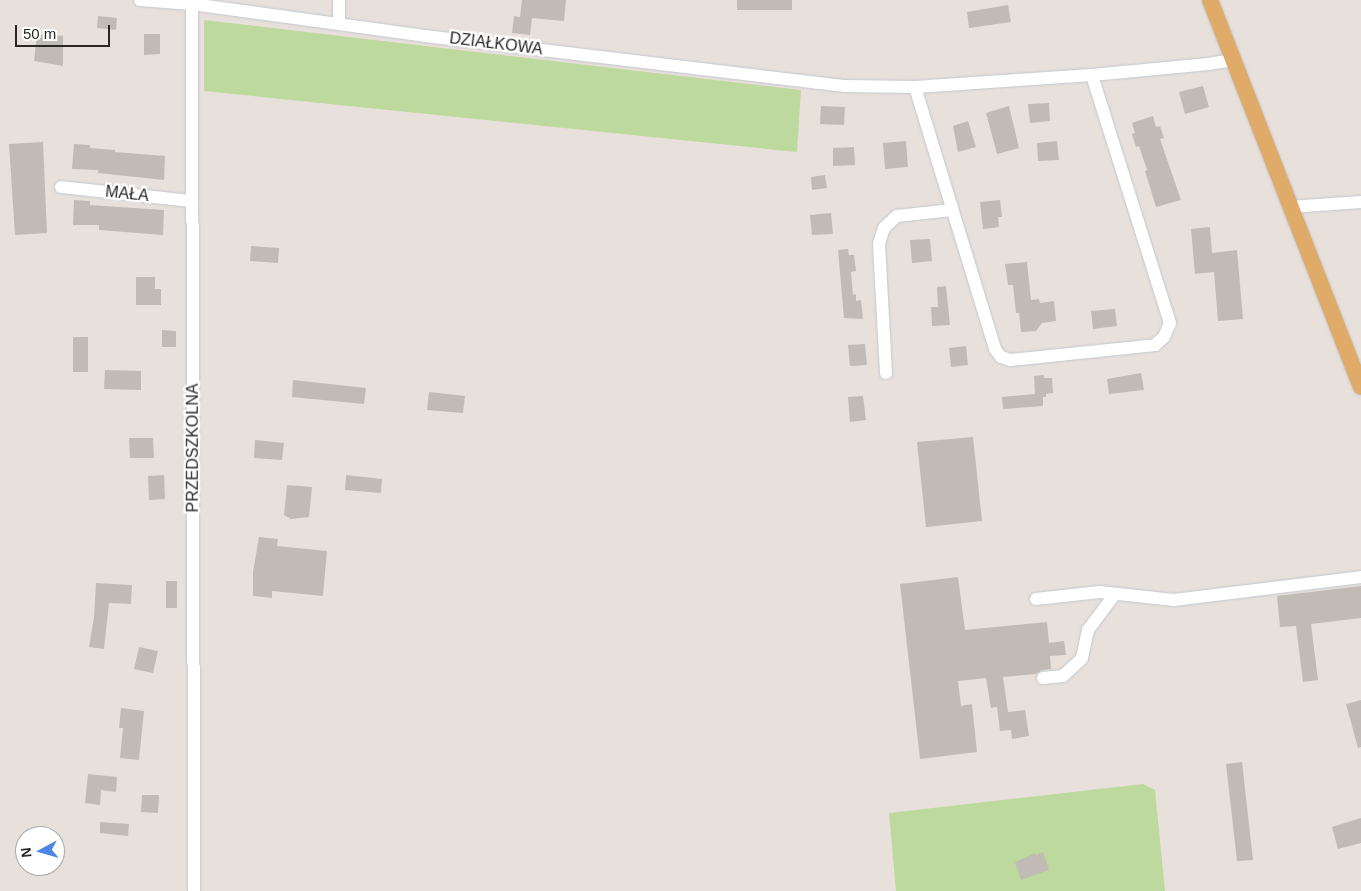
<!DOCTYPE html>
<meta charset="utf-8">
<style>
body{margin:0}
#map{position:relative;width:1361px;height:891px;overflow:hidden;background:#e8e0db;font-family:Arial,sans-serif}
div>[style]{position:absolute}
[style*='--x']{left:calc(var(--x)*1px);top:calc(var(--y)*1px);width:calc(var(--w)*1px);rotate:calc(var(--a)*1deg)}
.green>*{inset:0;background:#bed99d}
.building>*{inset:0;background:#c1bbb6}
.roads{filter:drop-shadow(0 0 1px #c2c8d0) drop-shadow(0 0 1px #c2c8d0)}
.minor>*{height:12px;margin:-6px;padding:0 6px;transform-origin:6px;border-radius:6px;background:#fff}
.major>*{height:16px;margin:-8px;padding:0 8px;transform-origin:8px;border-radius:8px;background:#e0ab68}
span{translate:-50% -50%;white-space:nowrap;text-align:center;line-height:1.15;-webkit-text-stroke:4.5px #fff;paint-order:stroke}
.street-label{font-size:16px;color:#272727}
.north{position:absolute;left:15px;top:826px;width:50px;height:50px;box-sizing:border-box;background:#fff;border:1px solid #a9a9a9;border-radius:50%;rotate:264deg;font-size:14px;font-weight:700;line-height:20px;text-align:center;color:#272727}
.north::after{content:'';display:block;margin:auto;width:18px;height:22px;background:#4b88e5;clip-path:polygon(50% 0,100% 100%,50% 72%,0 100%)}
.scale{position:absolute;left:15px;top:25px;width:95px;height:22px;box-sizing:border-box;border:2px solid #272727;border-top:0;padding-left:6px;font-size:15px;line-height:18px;white-space:nowrap;color:#272727;-webkit-text-stroke:4px #fff;paint-order:stroke}
</style>
<div id="map">
<div class="green">
<i style="clip-path:polygon(204px 20px,801px 90px,797px 152px,204px 91px)"></i>
<i style="clip-path:polygon(1143px 784px,1155px 790px,1165px 891px,896px 891px,889px 813px)"></i>
</div>
<div class="building">
<i style="clip-path:polygon(522px 0,566px 0,564px 21px,532px 18px,530px 35px,512px 33px,514px 16px,520px 17px)"></i>
<i style="clip-path:polygon(737px 0,792px 0,792px 10px,737px 10px)"></i>
<i style="clip-path:polygon(1008px 5px,1011px 22px,969px 28px,967px 12px)"></i>
<i style="clip-path:polygon(98px 16px,117px 18px,116px 30px,97px 28px)"></i>
<i style="clip-path:polygon(37px 34px,63px 36px,63px 66px,34px 61px)"></i>
<i style="clip-path:polygon(144px 34px,160px 34px,160px 54px,144px 55px)"></i>
<i style="clip-path:polygon(1203px 86px,1209px 107px,1185px 114px,1179px 92px)"></i>
<i style="clip-path:polygon(1049px 103px,1050px 121px,1030px 123px,1028px 104px)"></i>
<i style="clip-path:polygon(821px 106px,845px 107px,844px 125px,820px 124px)"></i>
<i style="clip-path:polygon(1009px 106px,1019px 148px,997px 154px,986px 113px)"></i>
<i style="clip-path:polygon(1153px 116px,1156px 127px,1160px 126px,1164px 138px,1160px 139px,1181px 200px,1156px 207px,1145px 171px,1147px 170px,1139px 146px,1136px 147px,1132px 134px,1135px 133px,1132px 123px)"></i>
<i style="clip-path:polygon(968px 121px,976px 147px,958px 152px,953px 126px)"></i>
<i style="clip-path:polygon(906px 141px,908px 167px,885px 169px,883px 143px)"></i>
<i style="clip-path:polygon(1057px 141px,1059px 160px,1038px 161px,1037px 143px)"></i>
<i style="clip-path:polygon(43px 142px,47px 233px,15px 235px,9px 144px)"></i>
<i style="clip-path:polygon(74px 144px,90px 145px,90px 148px,115px 150px,115px 152px,165px 156px,164px 180px,98px 173px,98px 170px,72px 169px)"></i>
<i style="clip-path:polygon(854px 147px,855px 165px,833px 166px,833px 148px)"></i>
<i style="clip-path:polygon(825px 175px,827px 188px,812px 190px,811px 177px)"></i>
<i style="clip-path:polygon(74px 200px,90px 201px,90px 205px,164px 210px,163px 235px,99px 230px,99px 225px,73px 225px)"></i>
<i style="clip-path:polygon(1000px 200px,1002px 217px,998px 217px,999px 227px,983px 229px,980px 202px)"></i>
<i style="clip-path:polygon(831px 213px,833px 234px,812px 235px,810px 215px)"></i>
<i style="clip-path:polygon(1210px 227px,1212px 253px,1237px 250px,1243px 319px,1218px 321px,1214px 272px,1195px 274px,1191px 229px)"></i>
<i style="clip-path:polygon(930px 239px,932px 261px,912px 263px,910px 240px)"></i>
<i style="clip-path:polygon(251px 246px,279px 248px,278px 263px,250px 261px)"></i>
<i style="clip-path:polygon(848px 249px,849px 255px,854px 255px,856px 271px,851px 272px,853px 295px,856px 294px,856px 301px,861px 300px,863px 319px,844px 318px,838px 250px)"></i>
<i style="clip-path:polygon(1027px 262px,1031px 300px,1039px 299px,1040px 303px,1054px 301px,1056px 321px,1042px 323px,1036px 331px,1021px 332px,1019px 313px,1016px 313px,1013px 285px,1008px 285px,1005px 264px)"></i>
<i style="clip-path:polygon(136px 277px,155px 277px,155px 289px,161px 289px,161px 305px,136px 305px)"></i>
<i style="clip-path:polygon(946px 286px,950px 325px,932px 326px,931px 307px,938px 307px,937px 287px)"></i>
<i style="clip-path:polygon(1115px 309px,1117px 326px,1093px 329px,1091px 311px)"></i>
<i style="clip-path:polygon(162px 330px,176px 331px,176px 347px,162px 347px)"></i>
<i style="clip-path:polygon(73px 337px,88px 337px,88px 372px,73px 372px)"></i>
<i style="clip-path:polygon(865px 344px,867px 365px,850px 366px,848px 345px)"></i>
<i style="clip-path:polygon(966px 346px,968px 365px,951px 367px,949px 348px)"></i>
<i style="clip-path:polygon(105px 370px,141px 371px,141px 390px,104px 389px)"></i>
<i style="clip-path:polygon(1141px 373px,1144px 390px,1109px 394px,1107px 379px)"></i>
<i style="clip-path:polygon(1044px 375px,1044px 378px,1052px 378px,1053px 393px,1046px 394px,1046px 397px,1043px 397px,1043px 406px,1003px 409px,1002px 397px,1035px 394px,1034px 376px)"></i>
<i style="clip-path:polygon(293px 380px,366px 388px,364px 404px,292px 397px)"></i>
<i style="clip-path:polygon(429px 392px,465px 396px,463px 413px,427px 410px)"></i>
<i style="clip-path:polygon(863px 396px,866px 420px,850px 422px,848px 397px)"></i>
<i style="clip-path:polygon(973px 437px,982px 521px,926px 527px,917px 442px)"></i>
<i style="clip-path:polygon(129px 438px,153px 438px,154px 458px,130px 458px)"></i>
<i style="clip-path:polygon(255px 440px,284px 443px,282px 460px,254px 458px)"></i>
<i style="clip-path:polygon(164px 475px,165px 499px,149px 500px,148px 476px)"></i>
<i style="clip-path:polygon(346px 475px,382px 479px,381px 493px,345px 490px)"></i>
<i style="clip-path:polygon(287px 485px,312px 487px,309px 517px,291px 519px,284px 515px)"></i>
<i style="clip-path:polygon(259px 537px,278px 539px,277px 546px,327px 551px,323px 596px,272px 591px,272px 598px,253px 596px,253px 572px)"></i>
<i style="clip-path:polygon(958px 577px,965px 630px,1047px 622px,1049px 643px,1064px 641px,1066px 655px,1050px 656px,1051px 669px,1042px 670px,1036px 674px,1003px 677px,1008px 712px,1025px 710px,1029px 736px,1012px 739px,1011px 730px,1000px 731px,997px 707px,991px 708px,986px 678px,958px 681px,961px 706px,972px 704px,977px 752px,920px 759px,900px 584px)"></i>
<i style="clip-path:polygon(166px 581px,177px 581px,177px 608px,166px 608px)"></i>
<i style="clip-path:polygon(96px 583px,132px 585px,131px 604px,109px 603px,104px 649px,89px 647px,94px 617px)"></i>
<i style="clip-path:polygon(1361px 586px,1361px 618px,1311px 624px,1318px 680px,1303px 682px,1296px 626px,1280px 627px,1277px 596px)"></i>
<i style="clip-path:polygon(139px 647px,158px 651px,153px 673px,134px 669px)"></i>
<i style="clip-path:polygon(1361px 700px,1361px 747px,1358px 748px,1346px 704px)"></i>
<i style="clip-path:polygon(121px 708px,144px 711px,139px 760px,120px 758px,123px 728px,119px 728px)"></i>
<i style="clip-path:polygon(1242px 762px,1253px 860px,1237px 861px,1226px 764px)"></i>
<i style="clip-path:polygon(88px 774px,117px 777px,116px 792px,101px 790px,100px 805px,85px 803px)"></i>
<i style="clip-path:polygon(142px 795px,159px 795px,158px 813px,141px 812px)"></i>
<i style="clip-path:polygon(1361px 818px,1361px 843px,1338px 849px,1332px 827px)"></i>
<i style="clip-path:polygon(100px 822px,129px 824px,128px 836px,100px 833px)"></i>
<i style="clip-path:polygon(1043px 852px,1049px 870px,1021px 880px,1015px 862px,1035px 853px,1036px 855px)"></i>
</div>
<div class="roads">
<div class="minor">
<i style="--x:140;--y:0;--w:52;--a:4.4"></i>
<i style="--x:192;--y:4;--w:235;--a:7.8"></i>
<i style="--x:425;--y:36;--w:423;--a:6.8"></i>
<i style="--x:845;--y:86;--w:70;--a:0.8"></i>
<i style="--x:915;--y:87;--w:177;--a:-3.9"></i>
<i style="--x:1092;--y:75;--w:117;--a:-5.4"></i>
<i style="--x:1208;--y:64;--w:24;--a:-9"></i>
<i style="--x:192;--y:0;--w:891;--a:89.87"></i>
<i style="--x:339;--y:24;--w:24;--a:-90"></i>
<i style="--x:915;--y:87;--w:274;--a:73"></i>
<i style="--x:995;--y:349;--w:10;--a:53"></i>
<i style="--x:1001;--y:357;--w:10;--a:17"></i>
<i style="--x:1011;--y:360;--w:145;--a:-5.9"></i>
<i style="--x:1155;--y:345;--w:12;--a:-42"></i>
<i style="--x:1164;--y:337;--w:15;--a:-67"></i>
<i style="--x:1170;--y:323;--w:260;--a:-107.5"></i>
<i style="--x:61;--y:187;--w:132;--a:6.1"></i>
<i style="--x:1290;--y:207;--w:71;--a:-4"></i>
<i style="--x:886;--y:373;--w:129;--a:-93.1"></i>
<i style="--x:879;--y:244;--w:17;--a:-73"></i>
<i style="--x:884;--y:228;--w:18;--a:-43"></i>
<i style="--x:897;--y:216;--w:55;--a:-6.2"></i>
<i style="--x:1036;--y:599;--w:64;--a:-6.2"></i>
<i style="--x:1100;--y:592;--w:74;--a:6.2"></i>
<i style="--x:1174;--y:600;--w:188;--a:-7"></i>
<i style="--x:1043;--y:678;--w:20;--a:-6"></i>
<i style="--x:1063;--y:676;--w:26;--a:-43"></i>
<i style="--x:1082;--y:658;--w:29;--a:-78"></i>
<i style="--x:1088;--y:630;--w:45;--a:-53.1"></i>
</div>
<div class="major">
<i style="--x:1210;--y:0;--w:415;--a:68.7"></i>
</div>
</div>
<div class="street-label">
<span style="left:496px;top:44px;rotate:7deg">DZIAŁKOWA</span>
<span style="left:127px;top:194px;rotate:6deg">MAŁA</span>
<span style="left:193px;top:448px;rotate:-90deg">PRZEDSZKOLNA</span>
</div>
<div class="north">N</div>
<div class="scale">50 m</div>
</div>
